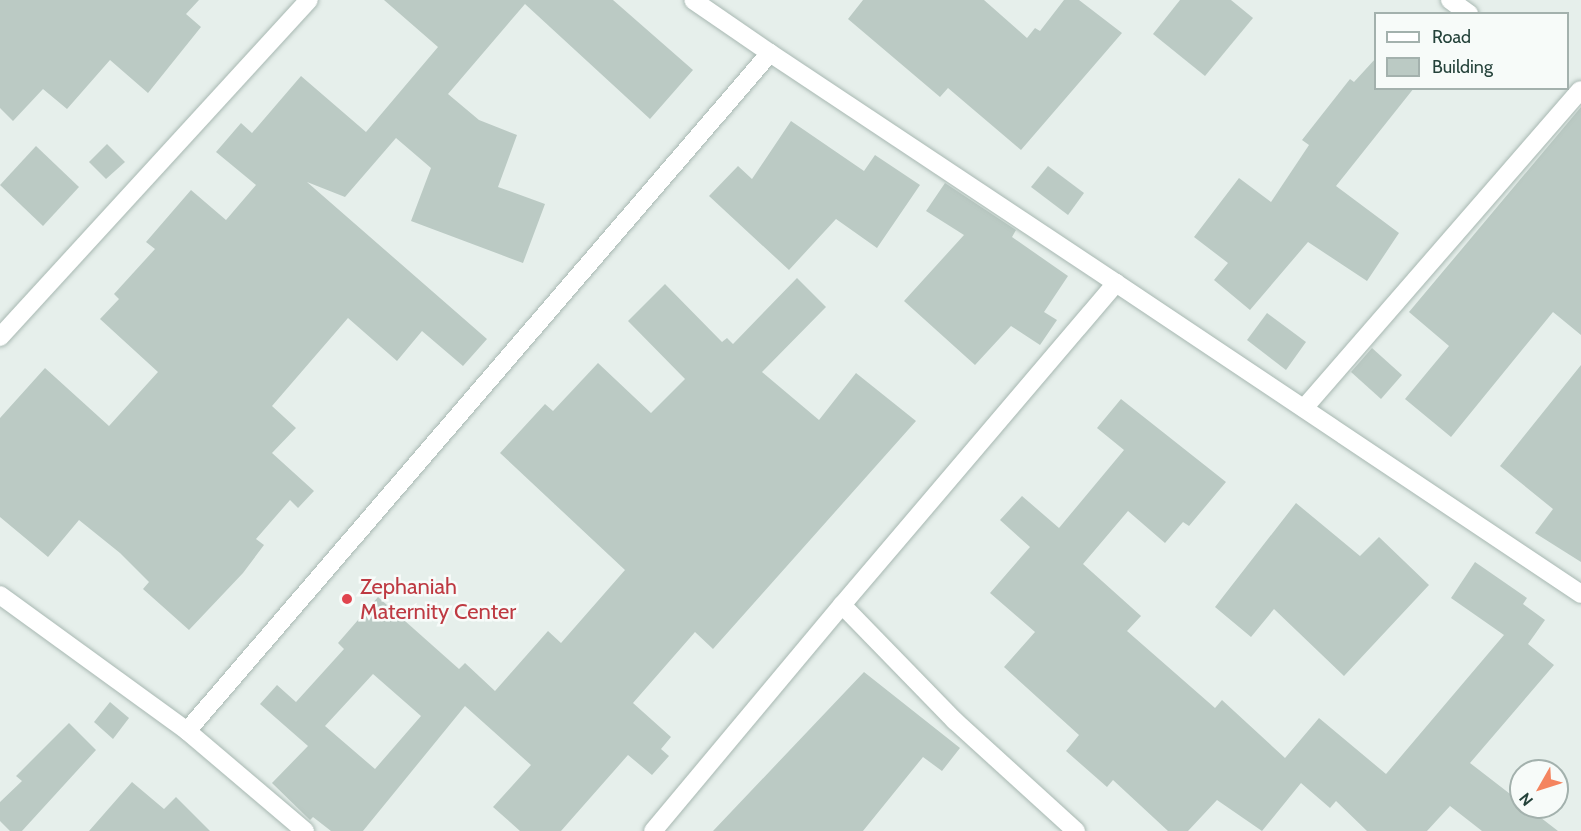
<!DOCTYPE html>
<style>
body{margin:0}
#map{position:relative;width:1581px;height:831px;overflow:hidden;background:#e6efeb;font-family:Cabin,sans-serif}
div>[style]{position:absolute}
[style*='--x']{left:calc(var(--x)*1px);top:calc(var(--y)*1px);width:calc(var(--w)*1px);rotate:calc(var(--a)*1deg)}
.building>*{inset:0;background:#bbcac4}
.roads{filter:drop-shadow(0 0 2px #a8b8b2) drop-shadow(0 0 2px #a8b8b2)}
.minor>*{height:18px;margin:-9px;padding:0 9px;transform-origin:9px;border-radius:9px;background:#fff}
.dots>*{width:16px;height:16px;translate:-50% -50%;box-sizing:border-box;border:3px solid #f7fbf9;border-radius:50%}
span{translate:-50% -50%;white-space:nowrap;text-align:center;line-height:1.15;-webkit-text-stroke:5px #f7fbf9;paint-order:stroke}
.health-label{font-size:22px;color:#be3a42}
.left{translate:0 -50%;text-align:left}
.legend{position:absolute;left:1374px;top:12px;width:195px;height:78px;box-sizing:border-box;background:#f7fbf9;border:2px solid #a3b1ad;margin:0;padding:8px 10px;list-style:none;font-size:18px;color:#24423a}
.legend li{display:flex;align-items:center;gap:12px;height:30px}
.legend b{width:30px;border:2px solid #a3b1ad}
.north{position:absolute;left:1509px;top:759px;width:60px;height:60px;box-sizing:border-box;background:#f7fbf9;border:2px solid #a3b1ad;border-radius:50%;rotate:231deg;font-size:16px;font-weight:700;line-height:24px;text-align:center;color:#24423a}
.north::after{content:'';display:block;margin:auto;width:21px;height:27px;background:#f4845f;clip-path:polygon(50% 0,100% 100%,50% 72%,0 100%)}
</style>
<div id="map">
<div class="building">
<i style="clip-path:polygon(0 0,199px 0,186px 14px,201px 27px,148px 93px,110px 60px,67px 109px,43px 89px,13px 121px,0 108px)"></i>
<i style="clip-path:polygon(384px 0,613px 0,693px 70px,650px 119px,525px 4px,448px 94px,479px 120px,517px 135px,498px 187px,545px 204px,523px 263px,411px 221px,431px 168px,396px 138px,345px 197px,307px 182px,487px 339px,463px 366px,422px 331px,397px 361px,348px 318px,272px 406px,296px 428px,272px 453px,314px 491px,298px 508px,290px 500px,256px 539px,264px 545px,243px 573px,189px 630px,143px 589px,149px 582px,120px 553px,79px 520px,48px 557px,0 517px,0 418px,45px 368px,109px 426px,158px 372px,100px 319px,119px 299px,114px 294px,155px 249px,146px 242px,191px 190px,226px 220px,256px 185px,216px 152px,241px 123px,252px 133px,301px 76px,366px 132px,438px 47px)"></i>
<i style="clip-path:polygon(863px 0,984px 0,1027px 38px,1035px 28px,1040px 31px,1064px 0,1079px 0,1122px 33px,1021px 150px,948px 88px,940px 97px,848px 19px)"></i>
<i style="clip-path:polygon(1180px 0,1231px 0,1253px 18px,1205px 76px,1153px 34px)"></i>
<i style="clip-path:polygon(1376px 58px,1376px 88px,1414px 88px,1336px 186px,1399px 233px,1367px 281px,1308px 242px,1250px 310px,1214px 280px,1228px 263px,1194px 237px,1239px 178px,1271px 202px,1309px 145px,1302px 140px,1350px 79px,1354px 82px)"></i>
<i style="clip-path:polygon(1581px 107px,1581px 335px,1553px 312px,1451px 437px,1405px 399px,1449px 346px,1409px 312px)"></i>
<i style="clip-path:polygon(791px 121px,864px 171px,875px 155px,920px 185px,877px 248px,836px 219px,789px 270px,709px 196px,738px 166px,752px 179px)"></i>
<i style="clip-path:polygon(107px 144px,125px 162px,106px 179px,89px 162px)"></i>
<i style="clip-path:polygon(36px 146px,79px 187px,43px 226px,0 185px)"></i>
<i style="clip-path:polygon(1048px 166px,1084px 193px,1068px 215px,1031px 187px)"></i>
<i style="clip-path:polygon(945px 183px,1016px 230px,1012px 237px,1068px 276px,1044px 312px,1057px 320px,1040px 345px,1011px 326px,975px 365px,904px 301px,964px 235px,926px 211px)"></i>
<i style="clip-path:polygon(evenodd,797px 278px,826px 307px,762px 372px,819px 420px,856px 373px,916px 421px,713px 649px,695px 632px,633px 703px,671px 737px,661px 749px,669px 756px,652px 775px,628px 755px,561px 831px,520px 831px,493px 807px,531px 765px,465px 706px,363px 831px,331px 831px,313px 817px,310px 820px,272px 783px,308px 746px,260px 704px,277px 685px,296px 702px,344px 649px,338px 643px,378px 597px,459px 669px,465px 663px,495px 691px,548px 631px,561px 643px,625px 570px,500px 453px,545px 404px,553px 411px,598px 363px,651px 413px,685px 379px,628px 321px,665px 284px,722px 342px,727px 338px,733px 344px,797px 278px,373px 674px,421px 716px,375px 769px,325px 726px,373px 674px)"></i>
<i style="clip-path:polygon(1267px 313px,1306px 342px,1286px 370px,1247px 340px)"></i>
<i style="clip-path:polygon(1372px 348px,1402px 375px,1381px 399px,1351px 372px)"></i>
<i style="clip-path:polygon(1581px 365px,1581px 562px,1535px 533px,1553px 509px,1500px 466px)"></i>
<i style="clip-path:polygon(1121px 399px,1226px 482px,1189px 526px,1183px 522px,1165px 543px,1128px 511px,1083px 564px,1141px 616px,1127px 631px,1215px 708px,1222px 700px,1285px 758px,1319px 718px,1386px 774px,1504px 635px,1451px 598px,1475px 562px,1527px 598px,1523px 604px,1545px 620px,1528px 644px,1554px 665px,1470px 763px,1558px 831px,1482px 831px,1450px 806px,1427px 831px,1367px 831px,1336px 801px,1330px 808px,1301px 783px,1262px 831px,1217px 800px,1188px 831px,1168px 831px,1113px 780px,1107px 787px,1066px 751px,1079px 735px,1004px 667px,1035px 632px,990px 593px,1030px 547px,1000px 520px,1022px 496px,1059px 528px,1124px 450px,1097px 428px)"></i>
<i style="clip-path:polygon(1296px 503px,1360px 556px,1379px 537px,1429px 585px,1344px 676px,1274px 609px,1251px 637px,1215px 607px)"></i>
<i style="clip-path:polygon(864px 672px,960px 748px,942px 771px,923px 757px,863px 831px,713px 831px)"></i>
<i style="clip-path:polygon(110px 702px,129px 718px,113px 739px,94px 722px)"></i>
<i style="clip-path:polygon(69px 723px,96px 750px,22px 831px,10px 831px,0 821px,0 802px,22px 781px,16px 776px)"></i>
<i style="clip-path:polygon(132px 782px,164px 809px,176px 797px,210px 831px,89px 831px)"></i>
</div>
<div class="roads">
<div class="minor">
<i style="--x:1450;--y:0;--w:24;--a:36"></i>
<i style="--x:770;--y:53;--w:415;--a:33.6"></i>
<i style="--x:0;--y:337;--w:457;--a:-47.5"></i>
<i style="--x:1304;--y:408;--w:421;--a:-49"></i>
<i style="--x:0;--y:595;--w:231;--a:36"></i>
<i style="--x:305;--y:831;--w:155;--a:-139.7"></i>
<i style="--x:187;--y:731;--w:894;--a:-49.31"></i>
<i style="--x:770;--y:53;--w:93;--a:-145.5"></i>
<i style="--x:653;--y:831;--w:295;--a:-50.1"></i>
<i style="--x:1076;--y:831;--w:164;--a:-137.7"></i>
<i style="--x:955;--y:721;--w:162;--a:-134.2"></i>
<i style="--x:842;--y:605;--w:423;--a:-49.6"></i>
<i style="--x:1116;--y:283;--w:559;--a:33.78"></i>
</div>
</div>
<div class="dots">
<i style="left:347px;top:599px;background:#e0444e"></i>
</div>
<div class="health-label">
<span class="left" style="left:360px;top:599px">Zephaniah<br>Maternity Center</span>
</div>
<ul class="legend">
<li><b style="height:8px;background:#fff"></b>Road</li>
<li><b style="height:16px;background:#bbcac4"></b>Building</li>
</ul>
<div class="north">N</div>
</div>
